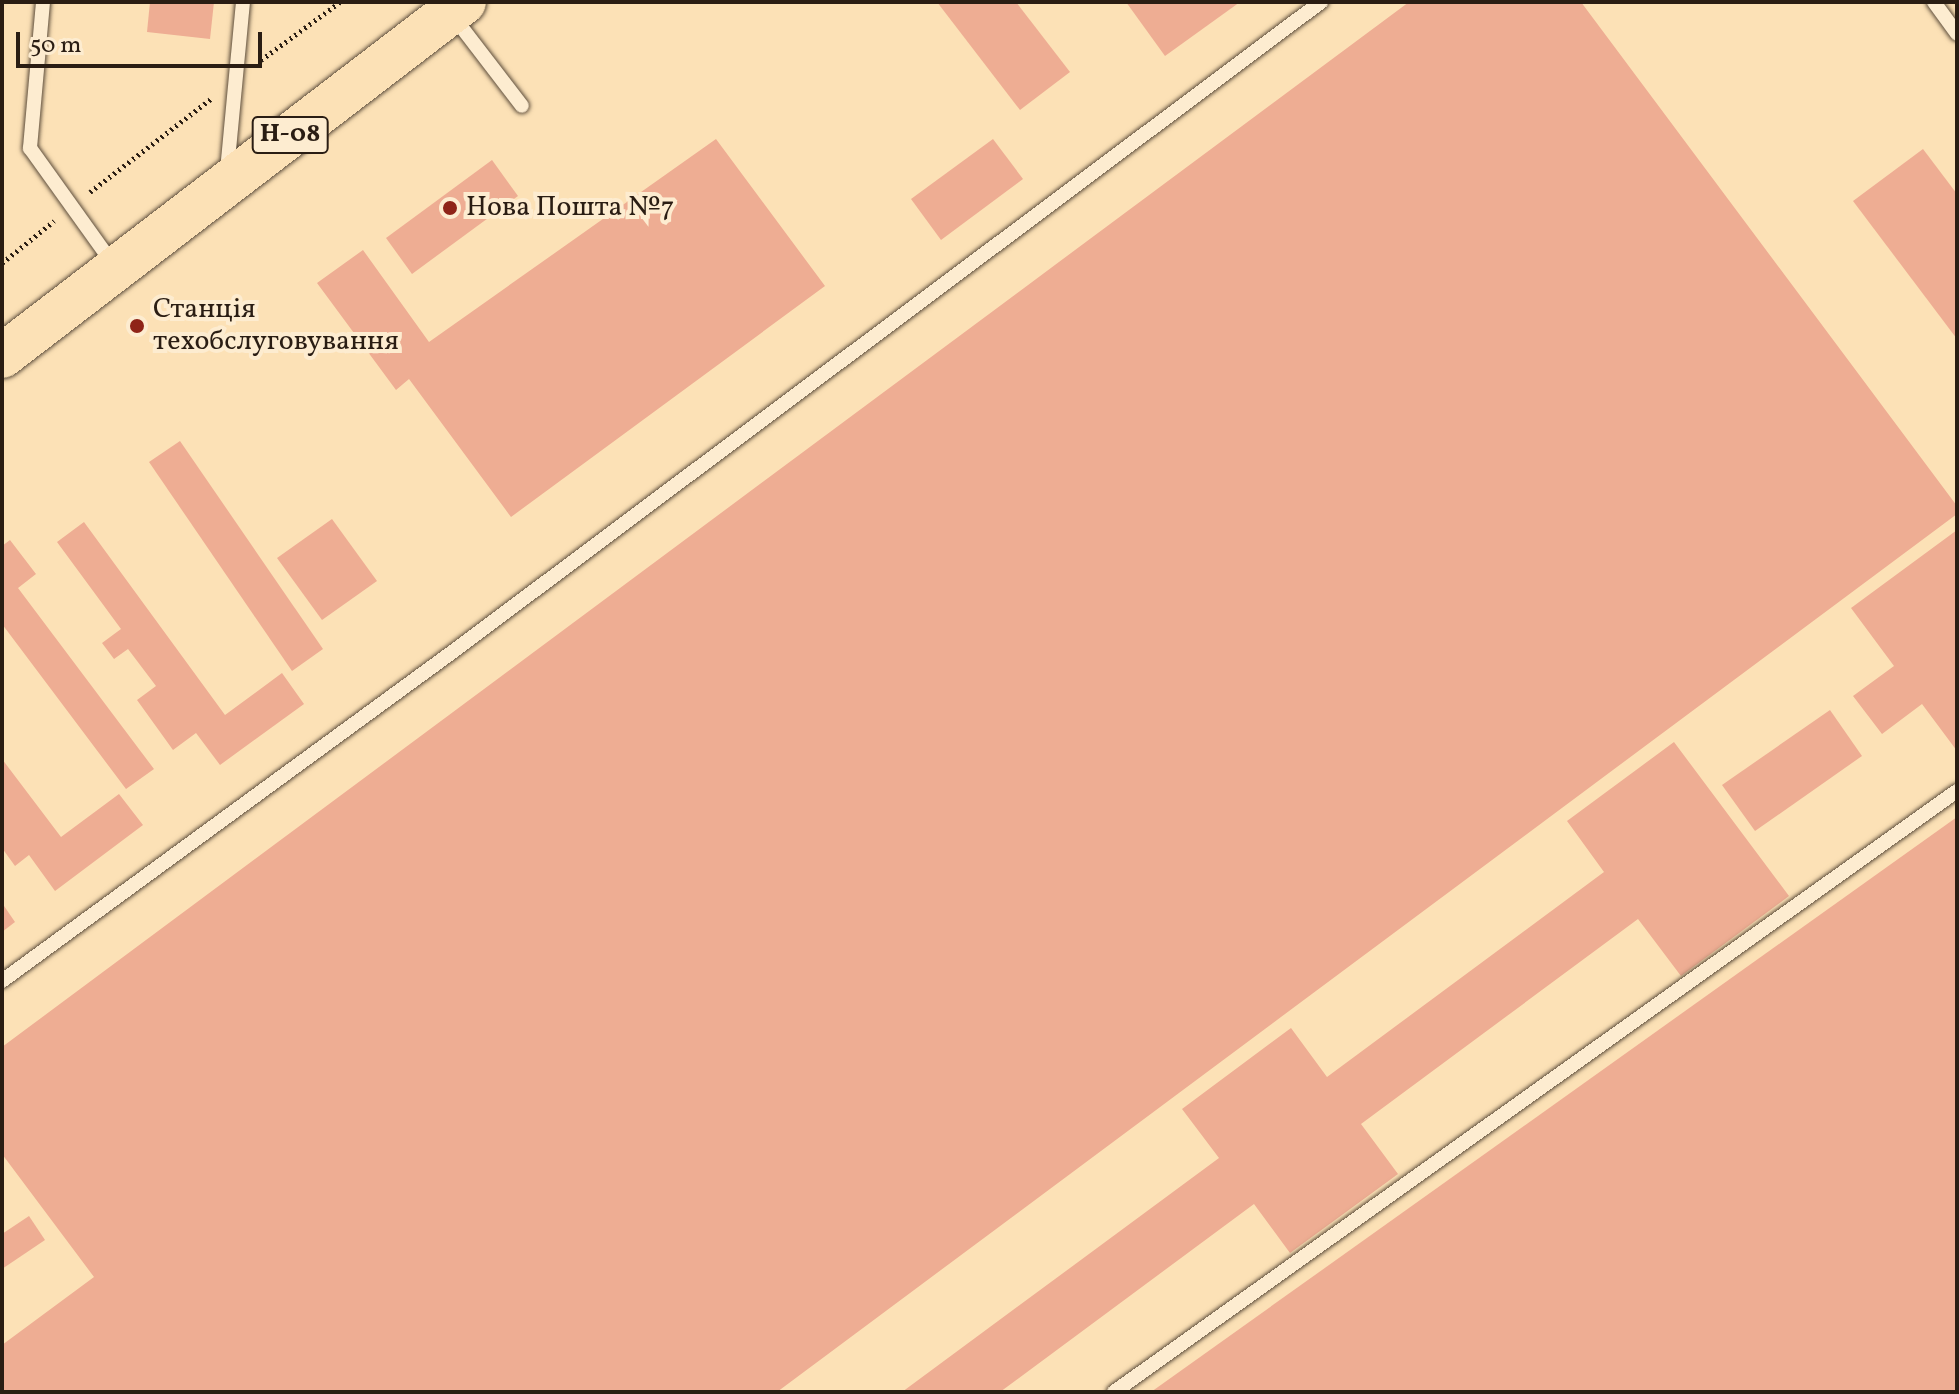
<!DOCTYPE html>
<meta charset="utf-8">
<style>
body{margin:0}
#map{position:relative;width:1959px;height:1394px;overflow:hidden;background:#fce1b6;font-family:Vollkorn,serif}
div>[style]{position:absolute}
[style*='--x']{left:calc(var(--x)*1px);top:calc(var(--y)*1px);width:calc(var(--w)*1px);rotate:calc(var(--a)*1deg)}
.building>*{inset:0;background:#eead93}
.path>*{height:5px;margin-top:-2.5px;transform-origin:0;background:repeating-linear-gradient(90deg,#2a1d13 0 2px,transparent 0 6px)}
.roads{filter:drop-shadow(0 0 2px #5e4e3c) drop-shadow(0 0 2px #5e4e3c)}
.service>*{height:14px;margin:-7px;padding:0 7px;transform-origin:7px;border-radius:7px;background:#fdecd0}
.primary>*{height:44px;margin:-22px;padding:0 22px;transform-origin:22px;border-radius:22px;background:#fce1b6}
.dots>*{width:22px;height:22px;translate:-50% -50%;box-sizing:border-box;border:4px solid #fdecd0;border-radius:50%}
span{translate:-50% -50%;white-space:nowrap;text-align:center;line-height:1.15;-webkit-text-stroke:8px #fdecd0;paint-order:stroke}
.shield-label span{padding:2px 6px;background:#fdecd0;border:2px solid;border-radius:6px;-webkit-text-stroke-width:0}
.shield-label{font-size:26px;color:#2a1d13;font-weight:700}
.poi-label{font-size:28px;color:#2a1d13}
.left{translate:0 -50%;text-align:left}
.frame{position:absolute;inset:0;border:4px solid #2a1d13;pointer-events:none}
.scale{position:absolute;left:16px;top:32px;width:246px;height:36px;box-sizing:border-box;border:4px solid #2a1d13;border-top:0;padding-left:10px;font-size:24px;line-height:28px;white-space:nowrap;color:#2a1d13;-webkit-text-stroke:6px #fdecd0;paint-order:stroke}
</style>
<div id="map">
<div class="building">
<i style="clip-path:polygon(150px 2px,214px 2px,210px 39px,147px 32px)"></i>
<i style="clip-path:polygon(937px 2px,1016px 2px,1070px 72px,1020px 110px)"></i>
<i style="clip-path:polygon(1126px 2px,1240px 2px,1165px 56px)"></i>
<i style="clip-path:polygon(1409px 2px,1581px 2px,1957px 506px,1957px 514px,777px 1392px,2px 1392px,2px 1345px,94px 1277px,2px 1154px,2px 1047px)"></i>
<i style="clip-path:polygon(716px 139px,825px 286px,511px 517px,409px 379px,396px 390px,317px 283px,363px 250px,429px 342px)"></i>
<i style="clip-path:polygon(993px 139px,1023px 179px,941px 240px,911px 199px)"></i>
<i style="clip-path:polygon(1923px 149px,1957px 194px,1957px 339px,1853px 201px)"></i>
<i style="clip-path:polygon(492px 160px,518px 196px,412px 274px,386px 238px)"></i>
<i style="clip-path:polygon(180px 441px,323px 649px,292px 671px,149px 462px)"></i>
<i style="clip-path:polygon(332px 519px,377px 581px,322px 620px,277px 558px)"></i>
<i style="clip-path:polygon(84px 522px,225px 715px,282px 673px,304px 704px,220px 765px,196px 733px,173px 750px,137px 700px,156px 686px,128px 649px,114px 659px,102px 643px,121px 629px,57px 542px)"></i>
<i style="clip-path:polygon(1957px 530px,1957px 751px,1922px 704px,1882px 734px,1853px 696px,1894px 666px,1851px 608px)"></i>
<i style="clip-path:polygon(10px 540px,36px 574px,18px 588px,154px 769px,126px 789px,2px 624px,2px 546px)"></i>
<i style="clip-path:polygon(1830px 710px,1862px 756px,1755px 831px,1722px 785px)"></i>
<i style="clip-path:polygon(1674px 742px,1789px 896px,1681px 976px,1638px 919px,1361px 1124px,1398px 1174px,1290px 1253px,1254px 1204px,1000px 1392px,902px 1392px,1219px 1158px,1182px 1109px,1291px 1028px,1327px 1077px,1604px 872px,1567px 821px)"></i>
<i style="clip-path:polygon(2px 759px,61px 837px,119px 794px,143px 825px,55px 891px,29px 855px,15px 866px,2px 848px)"></i>
<i style="clip-path:polygon(1957px 817px,1957px 1392px,1151px 1392px)"></i>
<i style="clip-path:polygon(2px 903px,15px 922px,2px 932px)"></i>
<i style="clip-path:polygon(29px 1216px,45px 1240px,2px 1269px,2px 1234px)"></i>
</div>
<div class="path">
<i style="--x:261;--y:60;--w:98;--a:-36.3"></i>
<i style="--x:90;--y:192;--w:154;--a:-37.6"></i>
<i style="--x:2;--y:263;--w:67;--a:-38.9"></i>
</div>
<div class="roads">
<div class="service">
<i style="--x:43;--y:2;--w:147;--a:95.1"></i>
<i style="--x:30;--y:148;--w:143;--a:54.4"></i>
<i style="--x:1934;--y:2;--w:39;--a:54"></i>
<i style="--x:453;--y:16;--w:113;--a:52.5"></i>
<i style="--x:227;--y:171;--w:170;--a:-84.6"></i>
<i style="--x:2;--y:981;--w:556;--a:-36.15"></i>
<i style="--x:451;--y:653;--w:1087;--a:-36.81"></i>
<i style="--x:1114;--y:1392;--w:1035;--a:-35.49"></i>
</div>
<div class="primary">
<i style="--x:2;--y:356;--w:582;--a:-37.46"></i>
</div>
</div>
<div class="dots">
<i style="left:450px;top:208px;background:#8f2418"></i>
<i style="left:137px;top:326px;background:#8f2418"></i>
</div>
<div class="shield-label">
<span style="left:290px;top:135px">Н-08</span>
</div>
<div class="poi-label">
<span class="left" style="left:466px;top:208px">Нова Пошта №7</span>
<span class="left" style="left:153px;top:326px">Станція<br>техобслуговування</span>
</div>
<div class="frame"></div>
<div class="scale">50 m</div>
</div>
